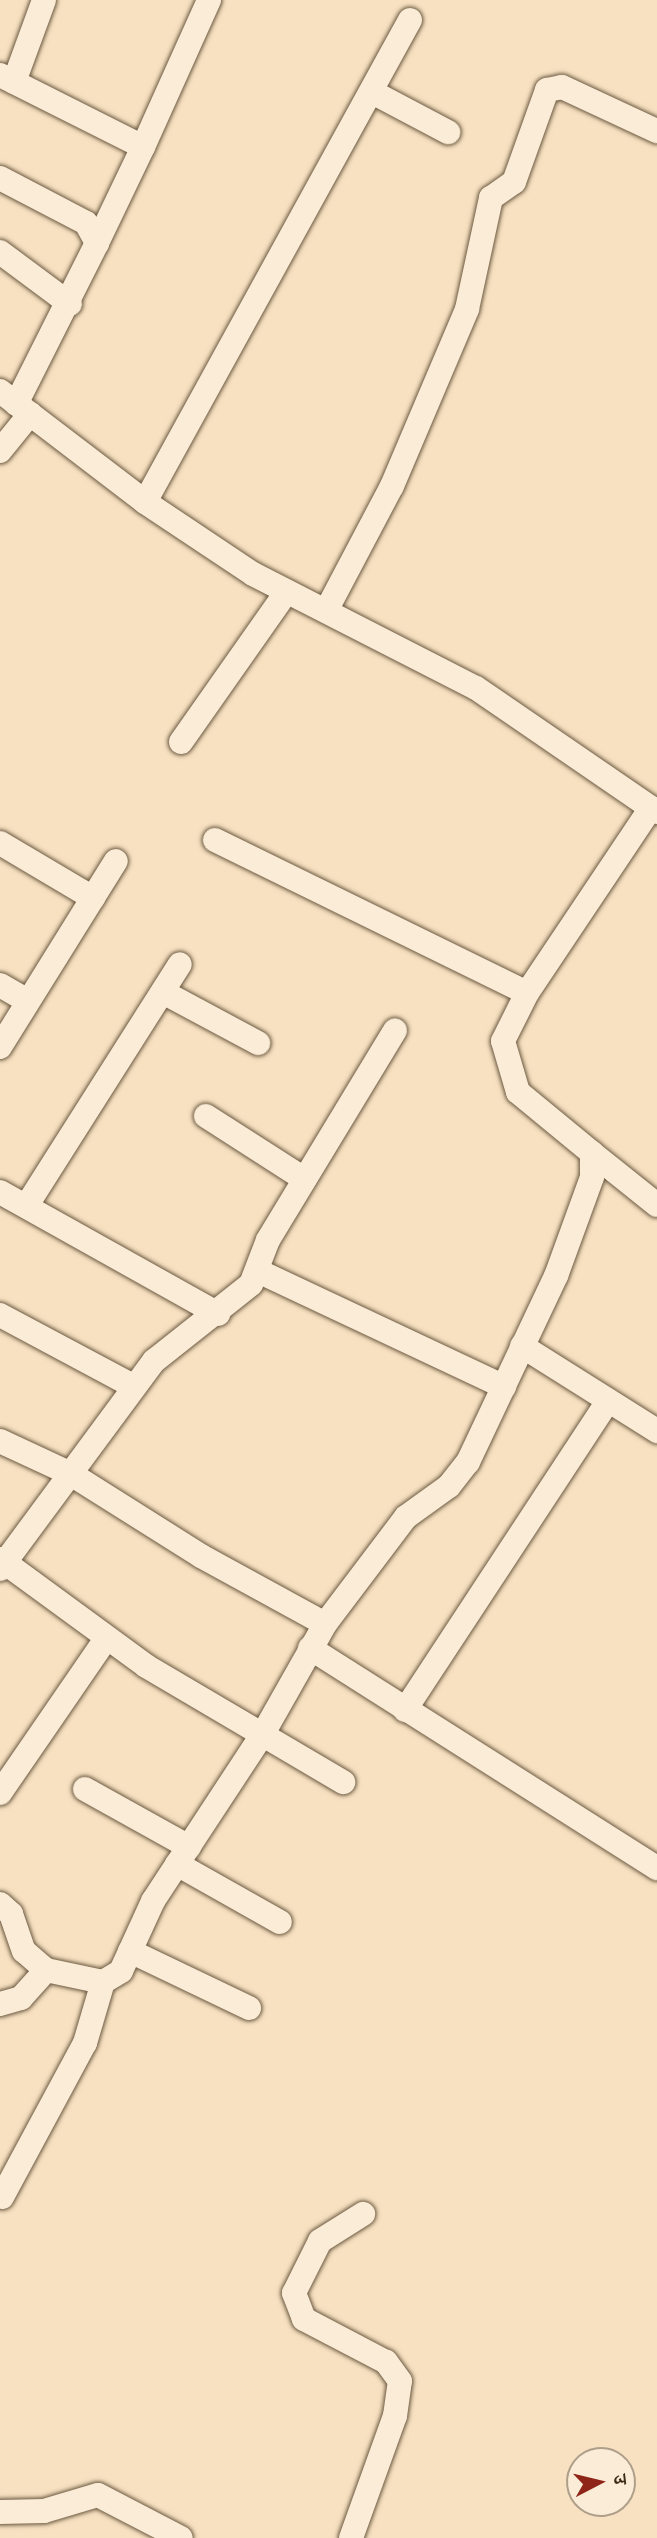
<!DOCTYPE html>
<meta charset="utf-8">
<style>
body{margin:0}
#map{position:relative;width:657px;height:2538px;overflow:hidden;background:#f7e1c1;font-family:Alegreya,"Noto Serif Devanagari",serif}
div>[style]{position:absolute}
[style*='--x']{left:calc(var(--x)*1px);top:calc(var(--y)*1px);width:calc(var(--w)*1px);rotate:calc(var(--a)*1deg)}
.roads{filter:drop-shadow(0 0 2px #6c5941) drop-shadow(0 0 2px #6c5941)}
.minor>*{height:24px;margin:-12px;padding:0 12px;transform-origin:12px;border-radius:12px;background:#faecd7}
span{translate:-50% -50%;white-space:nowrap;text-align:center;line-height:1.15;-webkit-text-stroke:7px #faecd7;paint-order:stroke}
.north{position:absolute;left:566px;top:2447px;width:70px;height:70px;box-sizing:border-box;background:#faecd7;border:2px solid #af9f8a;border-radius:50%;rotate:83deg;font-size:19px;font-weight:700;line-height:28px;text-align:center;color:#3e2c16}
.north::after{content:'';display:block;margin:auto;width:24px;height:32px;background:#8f2418;clip-path:polygon(50% 0,100% 100%,50% 72%,0 100%)}
</style>
<div id="map">
<div class="roads">
<div class="minor">
<i style="--x:0;--y:75;--w:160;--a:26.7"></i>
<i style="--x:143;--y:147;--w:161;--a:-65.8"></i>
<i style="--x:14;--y:82;--w:87;--a:-69.9"></i>
<i style="--x:374;--y:93;--w:84;--a:27.8"></i>
<i style="--x:0;--y:178;--w:97;--a:27.6"></i>
<i style="--x:86;--y:223;--w:23;--a:61"></i>
<i style="--x:97;--y:243;--w:180;--a:116.7"></i>
<i style="--x:97;--y:243;--w:106;--a:-64.4"></i>
<i style="--x:0;--y:252;--w:87;--a:36.6"></i>
<i style="--x:0;--y:391;--w:183;--a:37.4"></i>
<i style="--x:145;--y:502;--w:130;--a:33.7"></i>
<i style="--x:253;--y:574;--w:250;--a:27.1"></i>
<i style="--x:476;--y:688;--w:212;--a:34.4"></i>
<i style="--x:0;--y:451;--w:48;--a:-51"></i>
<i style="--x:145;--y:502;--w:550;--a:-61.2"></i>
<i style="--x:326;--y:611;--w:141;--a:-62.2"></i>
<i style="--x:392;--y:486;--w:192;--a:-67"></i>
<i style="--x:467;--y:309;--w:114;--a:-77.8"></i>
<i style="--x:491;--y:198;--w:28;--a:-35"></i>
<i style="--x:514;--y:182;--w:98;--a:-70.3"></i>
<i style="--x:547;--y:90;--w:15;--a:-11"></i>
<i style="--x:562;--y:87;--w:105;--a:24.9"></i>
<i style="--x:181;--y:742;--w:184;--a:-54.9"></i>
<i style="--x:215;--y:840;--w:347;--a:26.1"></i>
<i style="--x:0;--y:843;--w:108;--a:30.6"></i>
<i style="--x:0;--y:985;--w:32;--a:30"></i>
<i style="--x:163;--y:992;--w:108;--a:28.2"></i>
<i style="--x:0;--y:1047;--w:219;--a:-58.1"></i>
<i style="--x:206;--y:1116;--w:117;--a:32.7"></i>
<i style="--x:592;--y:1153;--w:83;--a:38.7"></i>
<i style="--x:0;--y:1192;--w:250;--a:29.2"></i>
<i style="--x:27;--y:1205;--w:285;--a:-57.6"></i>
<i style="--x:258;--y:1271;--w:272;--a:25.2"></i>
<i style="--x:0;--y:1315;--w:151;--a:28.1"></i>
<i style="--x:522;--y:1346;--w:160;--a:32.2"></i>
<i style="--x:0;--y:1441;--w:78;--a:24.9"></i>
<i style="--x:71;--y:1474;--w:154;--a:32.2"></i>
<i style="--x:201;--y:1556;--w:141;--a:28.7"></i>
<i style="--x:0;--y:1559;--w:181;--a:36.2"></i>
<i style="--x:146;--y:1666;--w:229;--a:30.5"></i>
<i style="--x:0;--y:1569;--w:259;--a:-53.5"></i>
<i style="--x:154;--y:1361;--w:124;--a:-38.4"></i>
<i style="--x:251;--y:1284;--w:47;--a:-68.9"></i>
<i style="--x:268;--y:1240;--w:245;--a:-58.8"></i>
<i style="--x:310;--y:1648;--w:411;--a:32.4"></i>
<i style="--x:405;--y:1710;--w:370;--a:-56.7"></i>
<i style="--x:85;--y:1789;--w:119;--a:29.1"></i>
<i style="--x:0;--y:1793;--w:187;--a:-55.5"></i>
<i style="--x:177;--y:1864;--w:118;--a:29.4"></i>
<i style="--x:0;--y:1904;--w:15;--a:42"></i>
<i style="--x:11;--y:1914;--w:39;--a:71"></i>
<i style="--x:24;--y:1951;--w:29;--a:41"></i>
<i style="--x:130;--y:1951;--w:132;--a:25.6"></i>
<i style="--x:0;--y:2004;--w:22;--a:-16"></i>
<i style="--x:21;--y:1998;--w:38;--a:-48"></i>
<i style="--x:46;--y:1970;--w:58;--a:11.9"></i>
<i style="--x:103;--y:1982;--w:21;--a:-31"></i>
<i style="--x:121;--y:1971;--w:77;--a:-65.4"></i>
<i style="--x:153;--y:1901;--w:202;--a:-56.7"></i>
<i style="--x:264;--y:1732;--w:124;--a:-60.5"></i>
<i style="--x:325;--y:1624;--w:134;--a:-52.9"></i>
<i style="--x:406;--y:1517;--w:53;--a:-35.8"></i>
<i style="--x:449;--y:1486;--w:31;--a:-52"></i>
<i style="--x:468;--y:1462;--w:206;--a:-64.7"></i>
<i style="--x:556;--y:1276;--w:105;--a:-70"></i>
<i style="--x:592;--y:1177;--w:24;--a:-90"></i>
<i style="--x:592;--y:1153;--w:96;--a:-140.5"></i>
<i style="--x:518;--y:1092;--w:53;--a:-106.4"></i>
<i style="--x:503;--y:1041;--w:54;--a:-63.4"></i>
<i style="--x:527;--y:993;--w:223;--a:-56.2"></i>
<i style="--x:651;--y:808;--w:7;--a:34"></i>
<i style="--x:2;--y:2197;--w:175;--a:-61.7"></i>
<i style="--x:85;--y:2043;--w:64;--a:-73.6"></i>
<i style="--x:0;--y:2512;--w:44;--a:-1.3"></i>
<i style="--x:44;--y:2511;--w:56;--a:-16.5"></i>
<i style="--x:98;--y:2495;--w:93;--a:27.4"></i>
<i style="--x:351;--y:2538;--w:130;--a:-70.2"></i>
<i style="--x:395;--y:2416;--w:35;--a:-82"></i>
<i style="--x:400;--y:2381;--w:24;--a:-126"></i>
<i style="--x:386;--y:2362;--w:93;--a:-152.3"></i>
<i style="--x:304;--y:2319;--w:28;--a:-111"></i>
<i style="--x:294;--y:2293;--w:58;--a:-63.4"></i>
<i style="--x:320;--y:2241;--w:51;--a:-32.1"></i>
</div>
</div>
<div class="north">उ</div>
</div>
